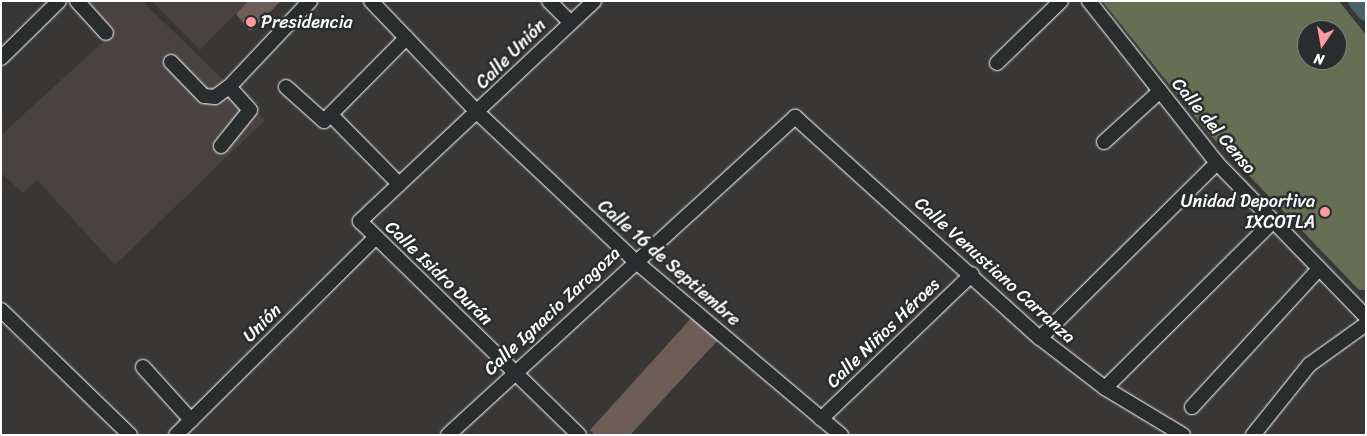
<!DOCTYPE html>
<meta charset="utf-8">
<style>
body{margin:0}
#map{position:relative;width:1367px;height:436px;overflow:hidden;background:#383736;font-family:Sriracha,sans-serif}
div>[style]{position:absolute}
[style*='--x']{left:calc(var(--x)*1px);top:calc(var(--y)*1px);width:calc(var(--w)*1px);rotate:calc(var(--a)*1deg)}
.built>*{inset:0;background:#484240}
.green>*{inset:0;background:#666e54}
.river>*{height:18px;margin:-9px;padding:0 9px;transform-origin:9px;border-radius:9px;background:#47636b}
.building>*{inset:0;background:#6e5d57}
.roads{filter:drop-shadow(0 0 1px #fff) drop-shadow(0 0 1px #fff)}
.minor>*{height:14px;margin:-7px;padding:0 7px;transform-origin:7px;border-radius:7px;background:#2a2d2e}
.dots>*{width:14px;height:14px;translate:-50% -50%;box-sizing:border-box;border:2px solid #2a2d2e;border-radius:50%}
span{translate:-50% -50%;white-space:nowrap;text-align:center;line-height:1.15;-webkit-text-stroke:5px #2a2d2e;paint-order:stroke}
.poi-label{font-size:18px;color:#fff}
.left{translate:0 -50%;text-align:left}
.right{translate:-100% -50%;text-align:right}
.street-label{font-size:18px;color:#fff}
.frame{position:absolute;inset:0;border:2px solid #fff;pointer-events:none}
.north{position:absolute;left:1297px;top:20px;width:50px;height:50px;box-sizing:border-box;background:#2a2d2e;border:1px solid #7f8182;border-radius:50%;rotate:192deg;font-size:14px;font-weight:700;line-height:20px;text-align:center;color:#fff}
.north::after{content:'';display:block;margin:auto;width:18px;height:22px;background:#ff9aa2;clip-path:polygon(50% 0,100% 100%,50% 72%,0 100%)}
</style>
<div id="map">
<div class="built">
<i style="clip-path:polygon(87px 1px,142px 1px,265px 120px,115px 265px,37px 180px,23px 193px,1px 173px,1px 135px,115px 31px)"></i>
<i style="clip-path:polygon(152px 1px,248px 1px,200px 50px)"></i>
</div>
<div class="green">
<i style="clip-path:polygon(evenodd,1102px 1px,1339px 1px,1366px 35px,1366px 290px,1359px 290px,1210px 135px,1102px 1px,1307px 30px,1337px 30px,1337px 60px,1307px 60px,1307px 30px)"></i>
</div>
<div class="river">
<i style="--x:1357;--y:1;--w:14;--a:51"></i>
</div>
<div class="building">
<i style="clip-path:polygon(248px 1px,281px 1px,250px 31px,236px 14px)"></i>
<i style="clip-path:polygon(694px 315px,719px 339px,630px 435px,595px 435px,590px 430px)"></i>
</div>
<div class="roads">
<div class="minor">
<i style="--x:77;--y:1;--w:43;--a:47.8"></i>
<i style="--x:371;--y:1;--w:155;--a:46.3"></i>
<i style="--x:478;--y:113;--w:216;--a:43.3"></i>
<i style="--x:635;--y:261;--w:270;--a:40.2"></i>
<i style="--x:549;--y:1;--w:30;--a:45"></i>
<i style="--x:1089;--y:1;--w:206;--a:51.7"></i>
<i style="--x:1217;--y:163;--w:214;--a:45.9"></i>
<i style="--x:1;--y:58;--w:81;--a:-44.5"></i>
<i style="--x:171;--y:62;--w:47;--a:45.9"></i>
<i style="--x:204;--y:96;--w:11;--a:5"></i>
<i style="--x:215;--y:97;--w:17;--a:-36"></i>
<i style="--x:229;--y:87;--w:118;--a:-46.7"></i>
<i style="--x:997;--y:63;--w:89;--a:-44.1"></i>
<i style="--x:286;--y:87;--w:51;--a:41.8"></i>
<i style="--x:324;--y:121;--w:117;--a:-45.3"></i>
<i style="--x:331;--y:115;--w:97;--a:45.4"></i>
<i style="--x:1104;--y:142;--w:76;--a:-42.3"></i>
<i style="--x:221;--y:146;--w:46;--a:-51.1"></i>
<i style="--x:250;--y:110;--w:31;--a:-132"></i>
<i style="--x:1;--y:310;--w:180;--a:44.1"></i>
<i style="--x:1040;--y:338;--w:249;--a:-44.7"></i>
<i style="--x:143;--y:367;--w:72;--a:47.8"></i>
<i style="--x:1105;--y:388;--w:235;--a:-44.8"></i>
<i style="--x:1192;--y:407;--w:188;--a:-47.4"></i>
<i style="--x:821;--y:419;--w:209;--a:-43.8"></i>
<i style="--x:176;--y:435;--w:280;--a:-44.7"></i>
<i style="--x:448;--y:435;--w:471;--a:-42.5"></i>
<i style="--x:795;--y:117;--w:330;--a:42.1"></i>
<i style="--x:1040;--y:338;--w:82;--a:37.6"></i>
<i style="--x:1105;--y:388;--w:91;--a:31.1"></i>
<i style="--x:579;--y:435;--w:306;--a:-135.7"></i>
<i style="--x:360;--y:221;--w:321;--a:-43.2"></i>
<i style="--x:1253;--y:435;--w:90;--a:-51.3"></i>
<i style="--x:1309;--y:365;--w:70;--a:-35.7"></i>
</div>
</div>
<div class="dots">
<i style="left:251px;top:22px;background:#ff9aa2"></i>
<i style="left:1325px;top:212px;background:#ff9aa2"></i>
</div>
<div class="poi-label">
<span class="left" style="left:261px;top:22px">Presidencia</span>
<span class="right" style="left:1315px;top:212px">Unidad Deportiva<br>IXCOTLA</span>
</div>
<div class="street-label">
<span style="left:511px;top:54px;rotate:-45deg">Calle Unión</span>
<span style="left:1214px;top:126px;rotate:50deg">Calle del Censo</span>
<span style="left:669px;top:263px;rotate:41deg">Calle 16 de Septiembre</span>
<span style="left:995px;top:270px;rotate:42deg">Calle Venustiano Carranza</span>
<span style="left:439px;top:273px;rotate:44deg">Calle Isidro Durán</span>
<span style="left:552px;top:311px;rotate:-43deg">Calle Ignacio Zaragoza</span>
<span style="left:262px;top:323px;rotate:-45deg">Unión</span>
<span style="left:883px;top:333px;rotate:-44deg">Calle Niños Héroes</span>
</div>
<div class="frame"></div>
<div class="north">N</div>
</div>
